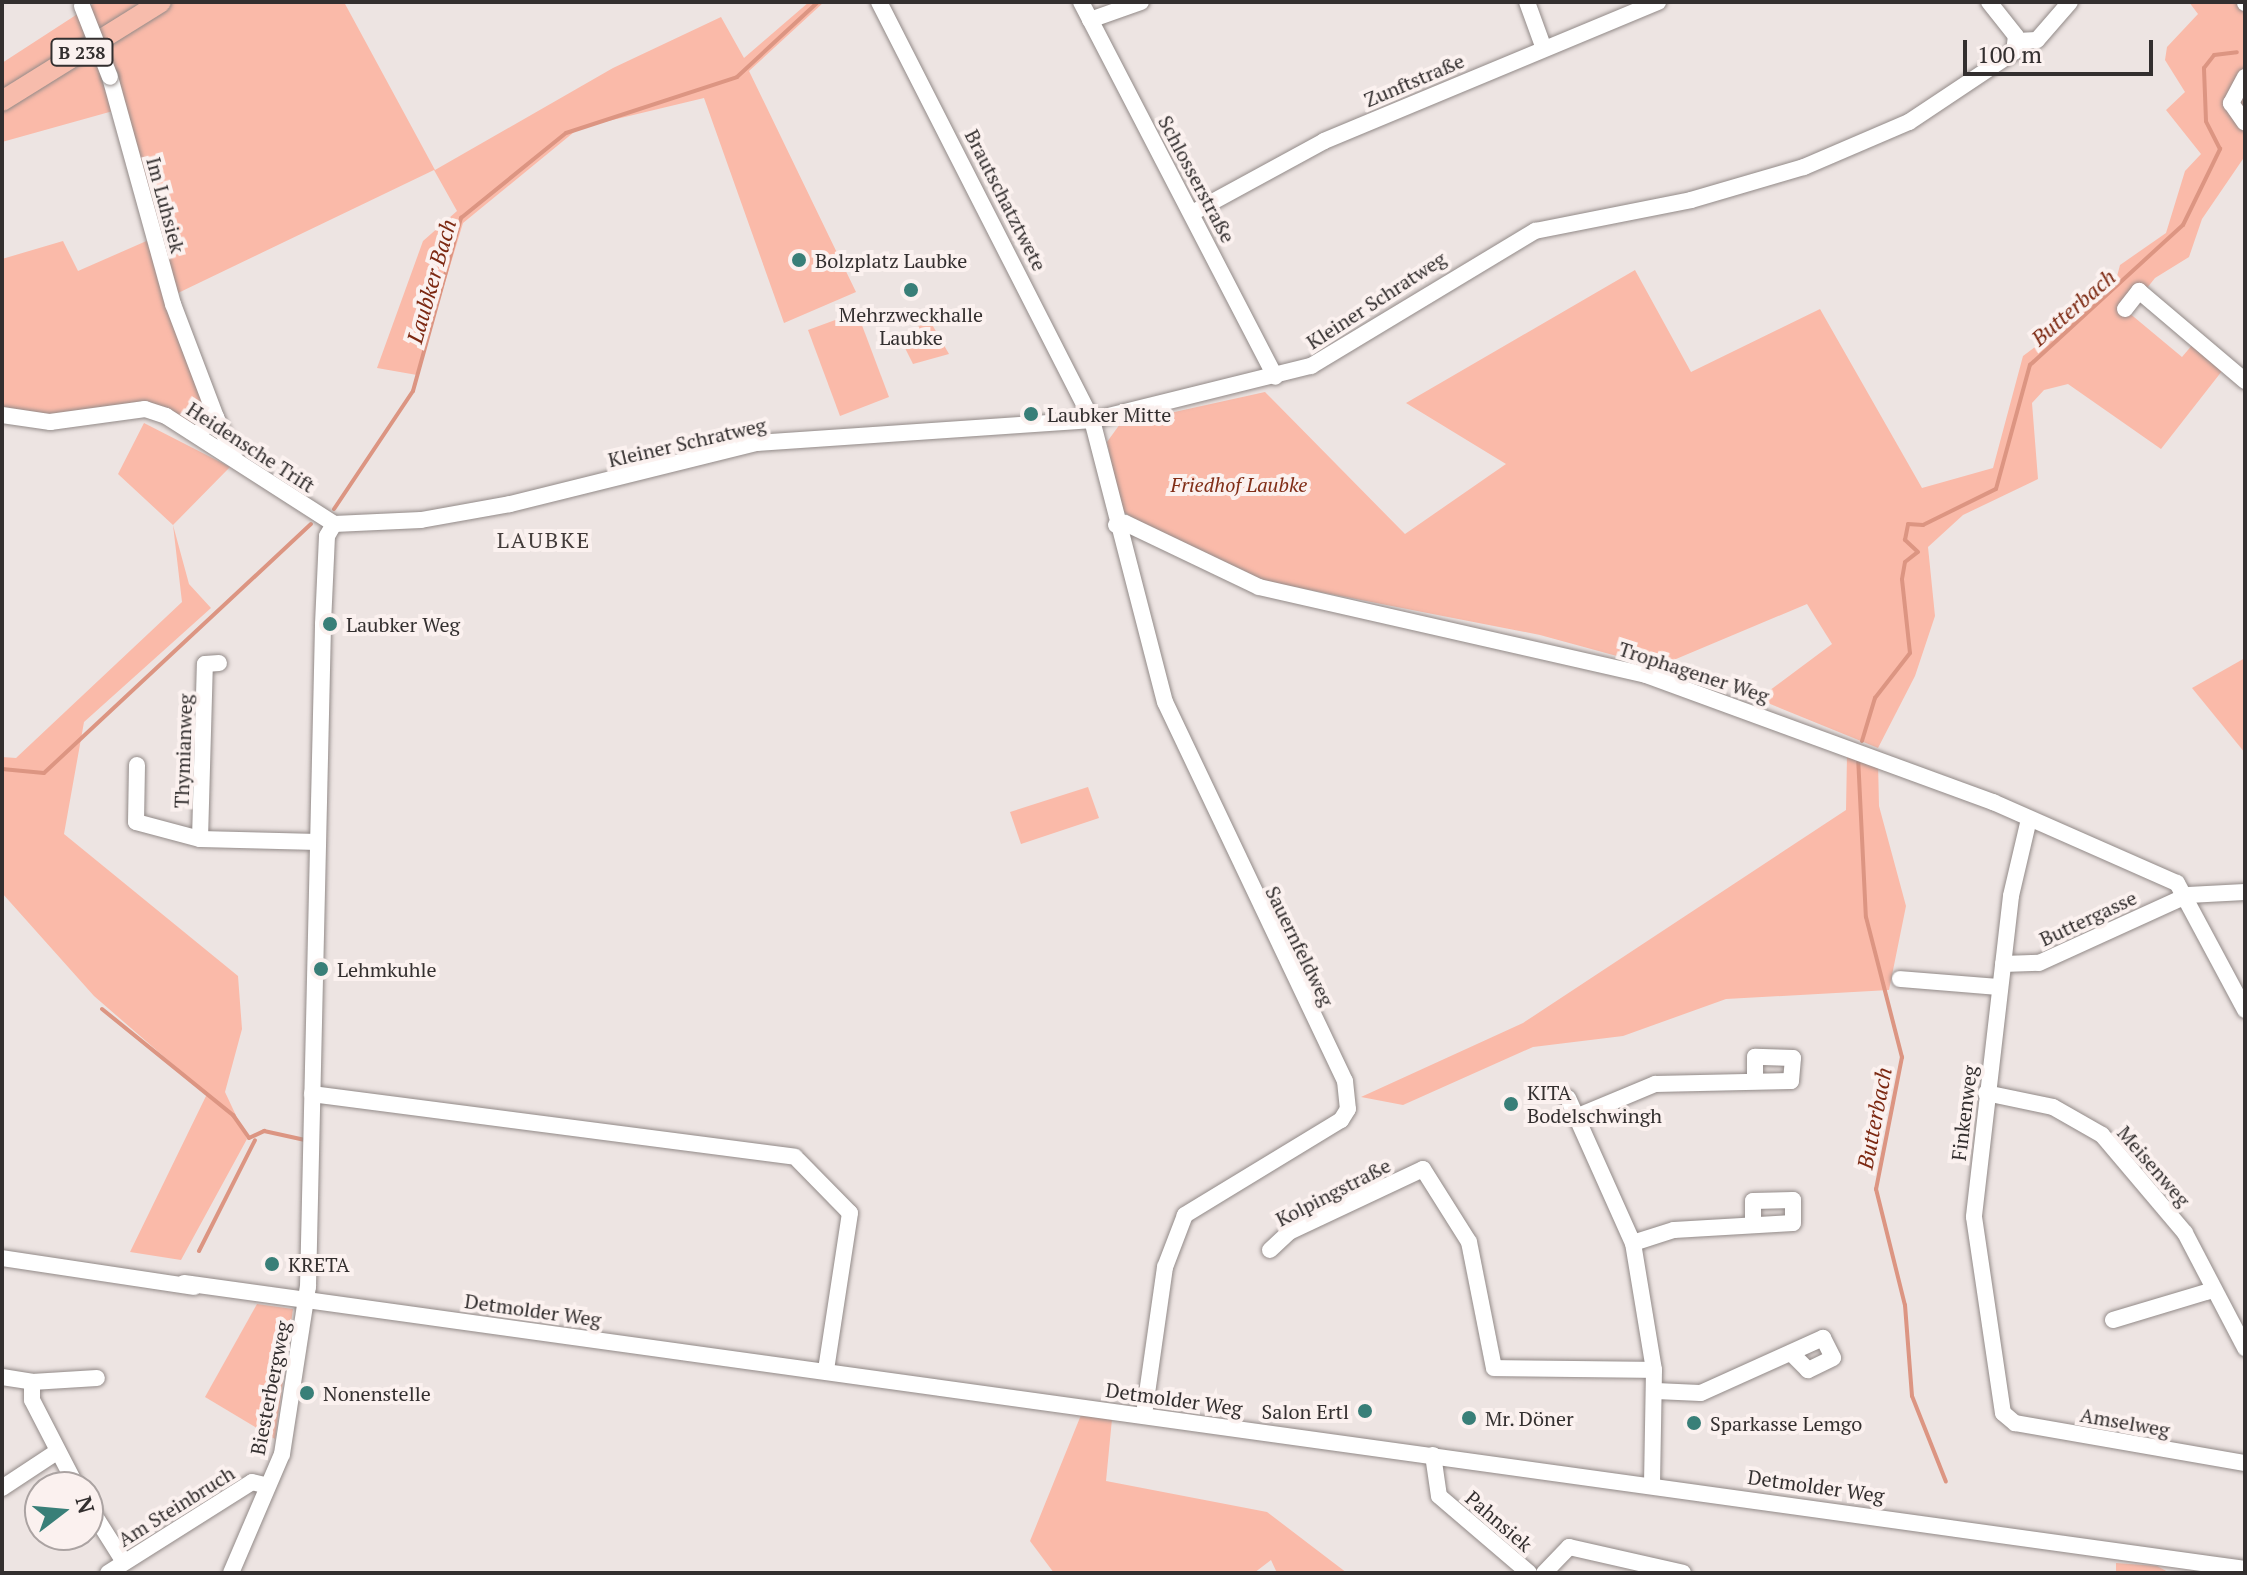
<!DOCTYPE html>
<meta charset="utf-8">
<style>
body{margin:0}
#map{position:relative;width:2247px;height:1575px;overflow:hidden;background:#ede4e2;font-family:"PT Serif",serif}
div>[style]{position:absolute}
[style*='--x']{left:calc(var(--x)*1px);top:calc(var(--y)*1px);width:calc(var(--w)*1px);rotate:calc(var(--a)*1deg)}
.green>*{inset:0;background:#fabaa9}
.stream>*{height:4px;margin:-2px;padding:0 2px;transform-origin:2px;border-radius:2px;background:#dc9582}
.roads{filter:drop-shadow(0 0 2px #928a88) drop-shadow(0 0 2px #928a88)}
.minor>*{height:16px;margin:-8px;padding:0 8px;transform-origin:8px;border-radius:8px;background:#fff}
.major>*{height:20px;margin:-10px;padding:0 10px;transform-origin:10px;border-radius:10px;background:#f7bcac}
.bridges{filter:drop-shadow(0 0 2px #928a88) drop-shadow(0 0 2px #928a88)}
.minor-bridge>*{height:16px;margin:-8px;padding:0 8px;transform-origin:8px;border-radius:8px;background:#fff}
.dots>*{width:22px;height:22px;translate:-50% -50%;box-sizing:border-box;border:4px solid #fbf1ef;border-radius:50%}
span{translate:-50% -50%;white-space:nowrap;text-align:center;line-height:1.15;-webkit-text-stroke:8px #fbf1ef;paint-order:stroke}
.shield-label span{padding:2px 6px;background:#fbf1ef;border:2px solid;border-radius:6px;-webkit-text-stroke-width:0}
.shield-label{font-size:18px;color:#332f2f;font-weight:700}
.street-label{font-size:20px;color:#332f2f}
.poi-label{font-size:20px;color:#332f2f}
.left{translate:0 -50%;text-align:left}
.right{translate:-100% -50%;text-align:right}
.park-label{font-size:20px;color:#812e17;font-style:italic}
.water-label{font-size:22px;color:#7c2811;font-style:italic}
.neighbourhood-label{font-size:22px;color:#443d3b;letter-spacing:2px}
.frame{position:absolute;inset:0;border:4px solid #332f2f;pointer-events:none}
.north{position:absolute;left:24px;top:1471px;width:80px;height:80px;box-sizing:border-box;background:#fbf1ef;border:2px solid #aba3a2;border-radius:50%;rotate:74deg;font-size:22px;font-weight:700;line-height:32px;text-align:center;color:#332f2f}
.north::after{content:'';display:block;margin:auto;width:28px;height:36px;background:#397f78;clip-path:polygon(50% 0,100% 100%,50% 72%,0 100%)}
.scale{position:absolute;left:1963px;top:40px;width:190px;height:36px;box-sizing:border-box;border:4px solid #332f2f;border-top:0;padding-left:10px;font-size:24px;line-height:28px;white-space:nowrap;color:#332f2f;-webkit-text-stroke:6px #fbf1ef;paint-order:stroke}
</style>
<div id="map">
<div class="green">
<i style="clip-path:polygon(96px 2px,344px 2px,435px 170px,613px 68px,721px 17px,744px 58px,809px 2px,824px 2px,749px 71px,856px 292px,784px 323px,704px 98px,579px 128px,463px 223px,417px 375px,377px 368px,423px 241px,457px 211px,434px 170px,178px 293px,113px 63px,99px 71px,113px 111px,2px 142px,2px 63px)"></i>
<i style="clip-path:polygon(2189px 2px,2245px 2px,2245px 156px,2202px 219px,2189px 257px,2155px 278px,2128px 312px,2182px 357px,2193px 344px,2222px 371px,2161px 449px,2068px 384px,2044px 390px,2032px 403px,2038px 479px,1963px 515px,1928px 547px,1935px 616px,1915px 676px,1878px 748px,1758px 699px,1832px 644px,1807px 604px,1657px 667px,1540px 635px,1259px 580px,1182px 549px,1122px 511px,1107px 442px,1120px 424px,1265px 392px,1405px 534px,1506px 464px,1406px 403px,1635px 270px,1691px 372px,1820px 309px,1922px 488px,1993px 468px,2023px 356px,2114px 288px,2120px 265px,2166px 233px,2185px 171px,2201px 154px,2166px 110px,2185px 92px,2165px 60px,2167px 47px,2198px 14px)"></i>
<i style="clip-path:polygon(151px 239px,208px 417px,194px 426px,144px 402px,50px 416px,2px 409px,2px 259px,63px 241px,78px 271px)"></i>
<i style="clip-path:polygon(857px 312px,889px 397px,840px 416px,808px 330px)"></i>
<i style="clip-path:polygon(930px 321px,949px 354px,913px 364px,899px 336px)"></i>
<i style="clip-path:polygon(144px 423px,230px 467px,173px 525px,189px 584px,211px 608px,84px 722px,64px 834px,238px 976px,242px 1029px,225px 1092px,247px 1139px,181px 1260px,130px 1252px,207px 1094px,94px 996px,2px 893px,2px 757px,16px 758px,182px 602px,173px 525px,118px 474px)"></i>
<i style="clip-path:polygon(2245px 658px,2245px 753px,2192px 688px)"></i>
<i style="clip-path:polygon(1847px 756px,1878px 762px,1879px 806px,1906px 906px,1889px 990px,1726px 999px,1623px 1036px,1533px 1047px,1403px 1105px,1361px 1097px,1523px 1023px,1846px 810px)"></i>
<i style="clip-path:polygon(1088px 787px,1099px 818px,1021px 844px,1010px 812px)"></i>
<i style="clip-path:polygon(257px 1304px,293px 1309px,275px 1439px,205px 1397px)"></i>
<i style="clip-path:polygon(1081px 1415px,1112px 1419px,1106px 1481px,1267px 1512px,1347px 1573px,1277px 1573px,1271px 1560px,1254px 1573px,1054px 1573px,1030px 1541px)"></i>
<i style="clip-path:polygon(2116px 1563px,2157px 1566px,2170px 1573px,2116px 1573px)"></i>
</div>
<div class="stream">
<i style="--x:334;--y:509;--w:142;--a:-56.2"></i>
<i style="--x:413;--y:391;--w:180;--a:-74.5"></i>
<i style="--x:461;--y:218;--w:135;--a:-39"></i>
<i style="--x:566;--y:133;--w:180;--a:-18.1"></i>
<i style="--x:737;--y:77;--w:110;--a:-42.8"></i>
<i style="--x:1862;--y:741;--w:45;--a:-73.2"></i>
<i style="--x:1875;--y:698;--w:57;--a:-52.1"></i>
<i style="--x:1910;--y:653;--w:74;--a:-96.2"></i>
<i style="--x:1902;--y:579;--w:17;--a:-80"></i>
<i style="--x:1905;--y:562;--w:16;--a:-38"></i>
<i style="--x:1918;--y:552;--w:18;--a:-137"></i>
<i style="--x:1905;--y:540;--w:16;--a:-79"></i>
<i style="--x:1908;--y:524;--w:15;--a:4"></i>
<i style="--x:1923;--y:525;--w:81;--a:-26.3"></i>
<i style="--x:1996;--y:489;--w:129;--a:-74.7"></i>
<i style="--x:2030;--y:365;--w:207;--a:-42.5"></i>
<i style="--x:2183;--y:225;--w:85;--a:-64"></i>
<i style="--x:2220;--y:149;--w:31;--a:-117"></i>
<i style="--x:2206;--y:121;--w:53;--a:-92.2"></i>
<i style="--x:2204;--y:68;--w:16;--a:-52"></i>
<i style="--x:2214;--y:55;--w:23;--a:-7"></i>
<i style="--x:1858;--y:756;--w:161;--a:87.2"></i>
<i style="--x:1866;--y:917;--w:145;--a:75.6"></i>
<i style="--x:1902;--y:1057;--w:135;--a:101.1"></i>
<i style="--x:1876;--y:1189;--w:120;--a:76"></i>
<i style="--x:1905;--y:1305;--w:91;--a:85.6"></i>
<i style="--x:1912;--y:1396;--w:92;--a:68.4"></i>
<i style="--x:2;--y:769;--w:42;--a:5.4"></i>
<i style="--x:44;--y:773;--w:365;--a:-43"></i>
<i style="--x:102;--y:1009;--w:169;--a:39"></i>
<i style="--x:233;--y:1115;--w:28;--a:55"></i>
<i style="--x:249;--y:1138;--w:17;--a:-25"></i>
<i style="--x:264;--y:1131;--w:42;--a:12.4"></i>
<i style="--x:199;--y:1251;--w:124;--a:-63.2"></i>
</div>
<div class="roads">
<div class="minor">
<i style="--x:879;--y:2;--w:469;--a:63"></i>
<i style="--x:1092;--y:420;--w:291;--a:75.5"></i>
<i style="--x:1165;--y:702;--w:420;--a:64.6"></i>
<i style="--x:1345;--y:1081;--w:28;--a:84"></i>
<i style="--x:1348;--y:1109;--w:13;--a:122"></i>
<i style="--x:1341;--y:1120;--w:183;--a:148.7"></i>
<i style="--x:1185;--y:1215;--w:56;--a:111"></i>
<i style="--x:1165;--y:1267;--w:149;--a:98.1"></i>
<i style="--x:1081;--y:2;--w:422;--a:62.6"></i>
<i style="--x:1527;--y:2;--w:47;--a:70"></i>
<i style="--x:2245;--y:2;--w:1;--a:90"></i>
<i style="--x:1090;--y:20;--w:54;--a:-19.4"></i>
<i style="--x:2017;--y:41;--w:20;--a:-3"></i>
<i style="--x:2037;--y:40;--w:50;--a:-49"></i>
<i style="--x:110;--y:77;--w:236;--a:74.5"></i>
<i style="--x:173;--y:304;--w:121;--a:69.2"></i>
<i style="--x:216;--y:417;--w:25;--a:138"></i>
<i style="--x:2245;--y:77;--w:30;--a:118"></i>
<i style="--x:2231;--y:103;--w:24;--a:55"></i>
<i style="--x:1194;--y:212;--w:148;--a:-28.6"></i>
<i style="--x:1324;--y:141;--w:362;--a:-22.6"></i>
<i style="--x:2125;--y:309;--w:23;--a:-52"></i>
<i style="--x:2139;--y:291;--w:139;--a:40.3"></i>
<i style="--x:2;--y:415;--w:49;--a:8.3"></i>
<i style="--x:50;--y:422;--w:96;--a:-7.8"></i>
<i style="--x:145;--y:409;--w:22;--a:18"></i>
<i style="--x:166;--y:416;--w:200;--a:32.7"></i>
<i style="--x:216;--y:417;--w:46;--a:65.7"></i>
<i style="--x:334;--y:524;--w:87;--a:-2.6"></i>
<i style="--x:421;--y:520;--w:90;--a:-10.2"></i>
<i style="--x:510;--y:504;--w:254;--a:-13.9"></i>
<i style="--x:757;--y:443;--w:336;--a:-3.9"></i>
<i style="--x:1092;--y:420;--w:226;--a:-13.9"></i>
<i style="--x:1311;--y:366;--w:262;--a:-31.1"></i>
<i style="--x:1535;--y:231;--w:159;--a:-11.2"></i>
<i style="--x:1691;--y:200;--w:118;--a:-16.3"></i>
<i style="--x:1804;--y:167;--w:114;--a:-23.2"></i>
<i style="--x:1909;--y:122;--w:126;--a:-33.7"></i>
<i style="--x:2014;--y:52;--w:16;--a:-83"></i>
<i style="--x:2016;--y:36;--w:43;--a:-128.5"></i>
<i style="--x:1116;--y:525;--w:9;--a:-13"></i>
<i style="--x:1125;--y:523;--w:148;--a:25.5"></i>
<i style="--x:1259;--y:587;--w:397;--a:12.8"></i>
<i style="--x:1646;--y:675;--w:370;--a:20.1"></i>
<i style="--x:1993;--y:802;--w:201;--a:23.8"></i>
<i style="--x:2177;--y:883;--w:144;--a:61.8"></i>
<i style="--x:137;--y:765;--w:57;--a:91"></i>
<i style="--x:136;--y:822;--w:66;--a:14.9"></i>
<i style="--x:200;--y:839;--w:118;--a:1.5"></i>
<i style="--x:2029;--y:819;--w:79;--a:103.2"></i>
<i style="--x:2011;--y:896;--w:323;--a:96.6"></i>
<i style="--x:1974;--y:1217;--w:198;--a:81.6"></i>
<i style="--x:2003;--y:1413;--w:16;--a:40"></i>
<i style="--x:2015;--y:1423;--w:233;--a:9.9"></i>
<i style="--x:200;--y:839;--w:175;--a:-88.4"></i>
<i style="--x:205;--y:664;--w:14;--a:-4"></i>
<i style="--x:2003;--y:964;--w:36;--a:-2"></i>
<i style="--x:2039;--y:963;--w:164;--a:-24.5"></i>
<i style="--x:2188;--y:895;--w:57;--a:-3"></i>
<i style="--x:1900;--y:979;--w:100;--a:4.6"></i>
<i style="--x:1986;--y:1093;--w:68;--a:11.8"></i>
<i style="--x:2053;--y:1107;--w:56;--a:29.7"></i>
<i style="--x:2102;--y:1135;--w:128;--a:49.7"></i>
<i style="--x:2185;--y:1233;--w:130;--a:62.4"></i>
<i style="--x:312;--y:1094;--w:487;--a:7.4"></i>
<i style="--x:1568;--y:1098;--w:159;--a:65.9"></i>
<i style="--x:1633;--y:1243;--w:129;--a:80.6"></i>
<i style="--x:1654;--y:1370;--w:114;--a:91"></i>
<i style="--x:1576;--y:1117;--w:86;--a:-22.7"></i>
<i style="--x:1655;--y:1084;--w:136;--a:-1.3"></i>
<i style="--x:1791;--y:1081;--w:23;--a:-85"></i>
<i style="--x:1793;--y:1058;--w:38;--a:-178"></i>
<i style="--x:1755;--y:1057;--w:24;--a:90"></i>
<i style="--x:798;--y:1160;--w:74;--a:45.5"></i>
<i style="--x:850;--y:1213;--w:159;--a:98.7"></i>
<i style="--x:1633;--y:1243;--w:43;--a:-17.6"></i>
<i style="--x:1674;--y:1230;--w:119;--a:-3.4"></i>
<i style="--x:1793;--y:1223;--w:23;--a:-90"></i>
<i style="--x:1793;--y:1200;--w:40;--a:178.6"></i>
<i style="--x:1753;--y:1201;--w:22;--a:90"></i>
<i style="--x:1270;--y:1250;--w:26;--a:-43"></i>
<i style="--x:1289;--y:1232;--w:148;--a:-25.2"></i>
<i style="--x:1423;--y:1169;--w:86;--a:57.8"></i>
<i style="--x:1469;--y:1242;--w:128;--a:78.8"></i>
<i style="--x:1494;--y:1368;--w:160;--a:0.7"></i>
<i style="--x:2;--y:1258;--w:194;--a:8.6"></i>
<i style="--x:184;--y:1283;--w:2081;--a:7.9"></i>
<i style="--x:2113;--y:1320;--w:104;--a:-16.7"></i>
<i style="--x:2;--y:1377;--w:30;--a:9"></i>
<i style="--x:32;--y:1382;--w:18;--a:90"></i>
<i style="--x:32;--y:1400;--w:98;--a:62.7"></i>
<i style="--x:32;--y:1382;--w:65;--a:-3.5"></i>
<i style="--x:1656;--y:1391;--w:45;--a:2.5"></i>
<i style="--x:1701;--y:1393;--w:134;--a:-24.3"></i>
<i style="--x:1823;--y:1338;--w:22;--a:63"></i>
<i style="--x:1833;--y:1358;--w:28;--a:154"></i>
<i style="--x:1808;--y:1370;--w:24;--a:-135"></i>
<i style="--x:1433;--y:1455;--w:41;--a:81.7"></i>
<i style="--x:1439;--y:1496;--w:118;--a:40.5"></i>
<i style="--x:2;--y:1488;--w:64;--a:-33.4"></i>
<i style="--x:88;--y:1505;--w:67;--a:57.7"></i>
<i style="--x:108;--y:1573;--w:170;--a:-32.3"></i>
<i style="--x:252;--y:1482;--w:16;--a:14"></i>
<i style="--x:231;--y:1573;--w:129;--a:-66.8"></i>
<i style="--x:282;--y:1454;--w:169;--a:-81.2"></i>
<i style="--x:308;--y:1287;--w:663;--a:-88.7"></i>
<i style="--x:323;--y:624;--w:88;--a:-87.4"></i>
<i style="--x:327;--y:536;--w:14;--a:-60"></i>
<i style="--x:1544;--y:1573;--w:36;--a:-46"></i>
<i style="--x:1569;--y:1547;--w:117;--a:12.8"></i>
</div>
<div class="major">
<i style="--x:2;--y:101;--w:187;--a:-31.9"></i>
</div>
</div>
<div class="bridges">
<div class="minor-bridge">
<i style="--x:82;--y:6;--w:76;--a:68.5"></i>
</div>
</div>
<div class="dots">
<i style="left:799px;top:260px;background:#397f78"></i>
<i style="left:911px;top:290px;background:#397f78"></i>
<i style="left:1031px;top:414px;background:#397f78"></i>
<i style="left:330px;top:624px;background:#397f78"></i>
<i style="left:321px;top:969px;background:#397f78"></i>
<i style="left:1511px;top:1104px;background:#397f78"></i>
<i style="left:272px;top:1264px;background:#397f78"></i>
<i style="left:307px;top:1393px;background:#397f78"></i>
<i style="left:1365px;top:1411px;background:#397f78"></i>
<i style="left:1469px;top:1418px;background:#397f78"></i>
<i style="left:1694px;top:1423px;background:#397f78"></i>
</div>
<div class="shield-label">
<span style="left:82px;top:52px">B 238</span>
</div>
<div class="street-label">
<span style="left:1414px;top:80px;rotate:-23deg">Zunftstraße</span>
<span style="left:1197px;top:179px;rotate:62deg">Schlosserstraße</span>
<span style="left:1006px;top:200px;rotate:63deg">Brautschatztwete</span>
<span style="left:166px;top:205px;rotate:75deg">Im Luhsiek</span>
<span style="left:1376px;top:300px;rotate:-33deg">Kleiner Schratweg</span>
<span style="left:687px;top:442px;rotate:-13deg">Kleiner Schratweg</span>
<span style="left:251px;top:447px;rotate:33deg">Heidensche Trift</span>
<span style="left:1694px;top:672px;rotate:18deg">Trophagener Weg</span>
<span style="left:183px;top:751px;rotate:-88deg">Thymianweg</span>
<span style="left:2088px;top:918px;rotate:-25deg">Buttergasse</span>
<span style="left:1300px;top:946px;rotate:64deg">Sauernfeldweg</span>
<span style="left:1964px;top:1113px;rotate:-83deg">Finkenweg</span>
<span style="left:2154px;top:1166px;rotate:49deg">Meisenweg</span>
<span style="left:1333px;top:1192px;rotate:-27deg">Kolpingstraße</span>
<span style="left:533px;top:1310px;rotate:8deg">Detmolder Weg</span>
<span style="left:270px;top:1388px;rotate:-79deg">Biesterbergweg</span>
<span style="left:1174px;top:1399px;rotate:8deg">Detmolder Weg</span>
<span style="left:2125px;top:1422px;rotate:10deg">Amselweg</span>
<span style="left:1816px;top:1486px;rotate:8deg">Detmolder Weg</span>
<span style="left:176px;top:1506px;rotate:-32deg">Am Steinbruch</span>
<span style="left:1499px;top:1521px;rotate:41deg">Pahnsiek</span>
</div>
<div class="poi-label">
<span class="left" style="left:815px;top:260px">Bolzplatz Laubke</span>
<span style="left:911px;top:326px">Mehrzweckhalle<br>Laubke</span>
<span class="left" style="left:1047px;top:414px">Laubker Mitte</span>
<span class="left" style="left:346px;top:624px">Laubker Weg</span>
<span class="left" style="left:337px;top:969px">Lehmkuhle</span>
<span class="left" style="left:1527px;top:1104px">KITA<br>Bodelschwingh</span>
<span class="left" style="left:288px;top:1264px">KRETA</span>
<span class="left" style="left:323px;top:1393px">Nonenstelle</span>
<span class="right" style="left:1349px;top:1411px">Salon Ertl</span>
<span class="left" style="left:1485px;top:1418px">Mr. Döner</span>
<span class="left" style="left:1710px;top:1423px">Sparkasse Lemgo</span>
</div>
<div class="park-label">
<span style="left:1239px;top:484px">Friedhof Laubke</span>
</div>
<div class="water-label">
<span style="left:431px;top:281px;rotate:-74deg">Laubker Bach</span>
<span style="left:2073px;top:307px;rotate:-41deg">Butterbach</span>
<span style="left:1874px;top:1118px;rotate:-79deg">Butterbach</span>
</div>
<div class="neighbourhood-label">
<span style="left:544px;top:540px">LAUBKE</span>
</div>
<div class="frame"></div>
<div class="north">N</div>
<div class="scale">100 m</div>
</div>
